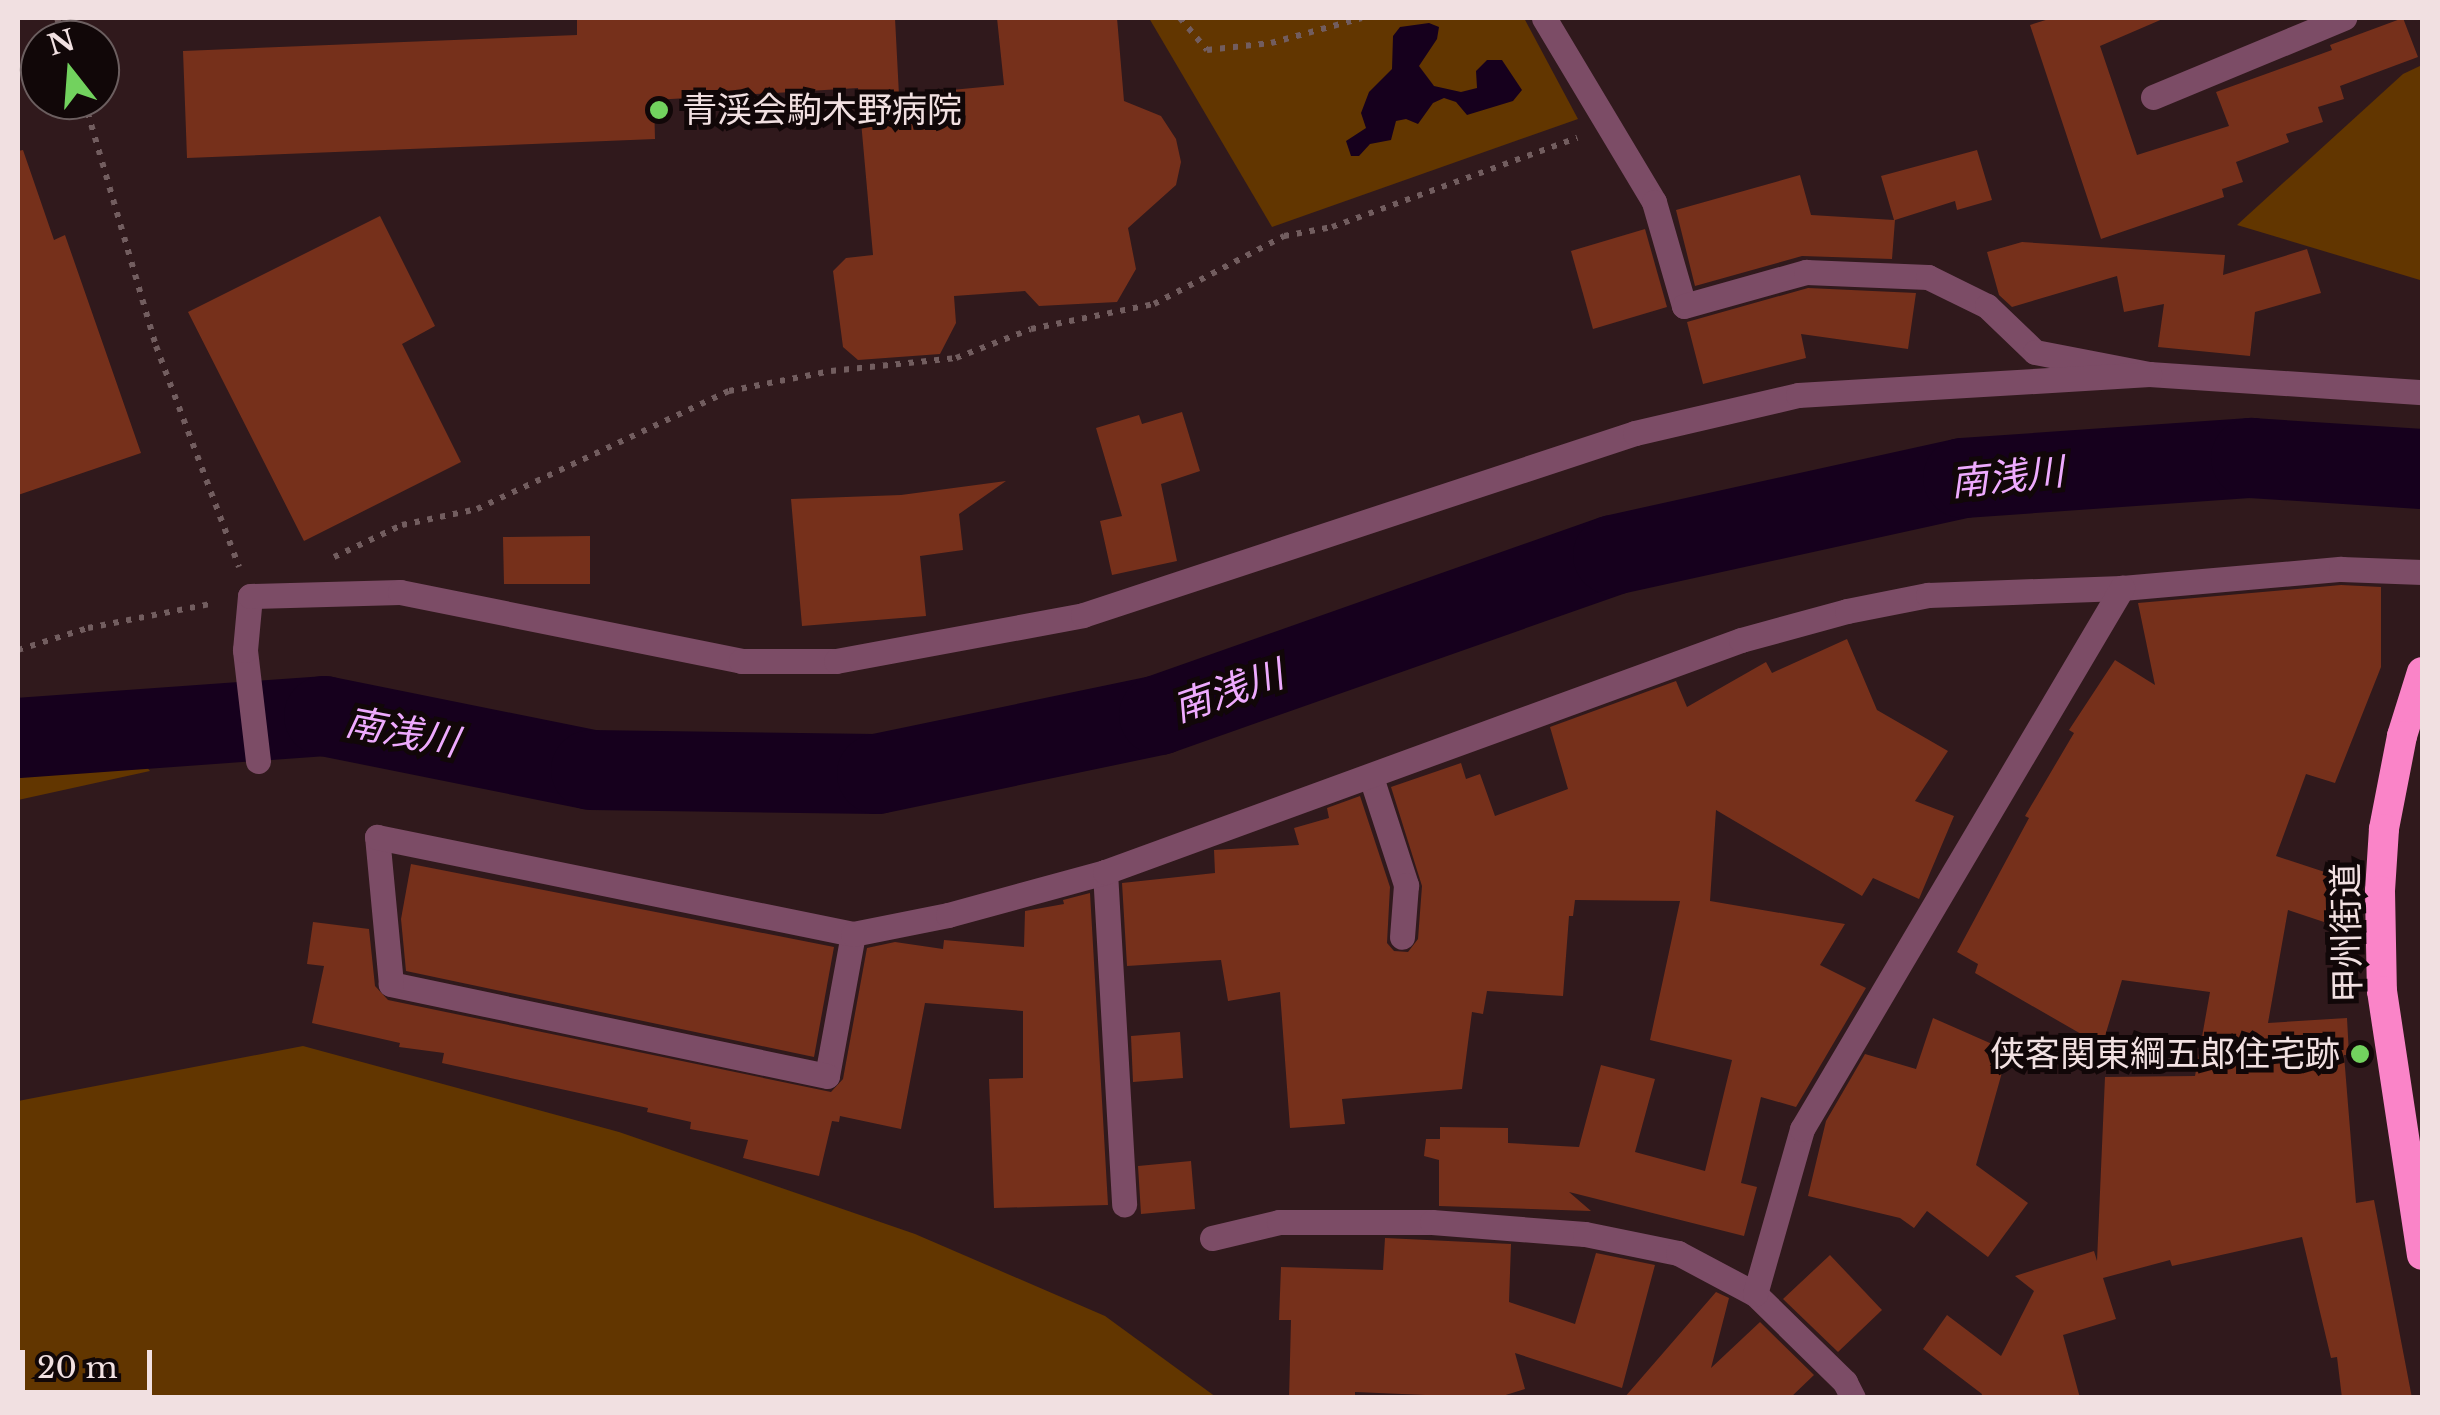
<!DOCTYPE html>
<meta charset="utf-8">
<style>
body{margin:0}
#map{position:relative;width:2440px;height:1415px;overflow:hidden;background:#30191c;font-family:"Libre Baskerville","Noto Sans JP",serif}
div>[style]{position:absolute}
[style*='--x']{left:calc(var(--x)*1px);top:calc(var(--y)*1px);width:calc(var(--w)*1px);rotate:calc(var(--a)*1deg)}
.green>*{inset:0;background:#623600}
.water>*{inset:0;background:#16001d}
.river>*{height:80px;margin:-40px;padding:0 40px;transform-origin:40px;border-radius:40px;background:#16001d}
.building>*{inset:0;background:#76301b}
.path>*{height:6px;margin-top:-3px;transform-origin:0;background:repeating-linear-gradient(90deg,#725d5f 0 5px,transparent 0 13px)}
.minor>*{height:25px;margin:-12.5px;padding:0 12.5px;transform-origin:12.5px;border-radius:12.5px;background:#7c4c66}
.highway>*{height:30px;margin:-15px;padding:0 15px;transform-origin:15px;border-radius:15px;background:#fa84c8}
.dots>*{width:28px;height:28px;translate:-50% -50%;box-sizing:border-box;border:5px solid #110708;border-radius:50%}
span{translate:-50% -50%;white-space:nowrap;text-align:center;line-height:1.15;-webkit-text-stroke:10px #110708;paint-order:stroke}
.poi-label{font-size:35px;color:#f1e0e1}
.left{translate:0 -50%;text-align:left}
.right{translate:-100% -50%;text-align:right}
.street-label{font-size:35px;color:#f1e0e1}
.water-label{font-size:38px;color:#eeaafe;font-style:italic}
.frame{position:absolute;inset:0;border:20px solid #f1e0e1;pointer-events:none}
.north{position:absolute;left:20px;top:20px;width:100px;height:100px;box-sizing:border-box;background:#110708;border:2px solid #6b5e5f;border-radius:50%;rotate:343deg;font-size:28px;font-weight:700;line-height:40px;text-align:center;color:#f1e0e1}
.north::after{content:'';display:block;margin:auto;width:35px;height:45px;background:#72d25e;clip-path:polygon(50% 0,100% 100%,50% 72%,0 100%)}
.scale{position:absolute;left:20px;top:1350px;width:132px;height:45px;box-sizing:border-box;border:5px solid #f1e0e1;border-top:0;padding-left:12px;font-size:30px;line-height:35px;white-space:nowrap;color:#f1e0e1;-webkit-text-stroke:8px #110708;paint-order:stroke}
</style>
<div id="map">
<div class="green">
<i style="clip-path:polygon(1149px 18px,1524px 18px,1578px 119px,1272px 227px)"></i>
<i style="clip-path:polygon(2422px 65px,2420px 280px,2237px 225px,2403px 74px)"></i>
<i style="clip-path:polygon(99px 710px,150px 771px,18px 800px,18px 715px)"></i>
<i style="clip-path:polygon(303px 1046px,619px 1132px,915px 1234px,1105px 1316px,1216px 1397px,18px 1397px,18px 1101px)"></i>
</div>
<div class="water">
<i style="clip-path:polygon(1429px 23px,1439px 27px,1437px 39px,1419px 66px,1434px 86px,1461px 92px,1477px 88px,1476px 71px,1487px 60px,1502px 60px,1522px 90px,1513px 101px,1467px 115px,1456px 102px,1444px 98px,1433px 103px,1418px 124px,1406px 119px,1396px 121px,1391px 140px,1370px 144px,1359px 156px,1351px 156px,1346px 141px,1366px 128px,1361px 113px,1369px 92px,1392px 69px,1393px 36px,1400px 27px)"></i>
</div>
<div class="river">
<i style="--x:18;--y:738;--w:307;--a:-4.1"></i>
<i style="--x:324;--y:716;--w:272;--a:11.4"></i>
<i style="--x:591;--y:770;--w:286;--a:0.8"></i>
<i style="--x:877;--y:774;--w:288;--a:-11.8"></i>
<i style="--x:1159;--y:715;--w:481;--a:-19.4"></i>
<i style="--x:1613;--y:555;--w:358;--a:-12.4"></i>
<i style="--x:1963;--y:478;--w:289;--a:-4"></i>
<i style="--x:2251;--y:458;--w:171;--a:3.7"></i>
</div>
<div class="building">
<i style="clip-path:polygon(577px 18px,895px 18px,899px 95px,1004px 85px,997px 18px,1117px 18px,1124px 101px,1161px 116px,1176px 139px,1181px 162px,1176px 185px,1128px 228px,1136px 269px,1117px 302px,1039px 306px,1025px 291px,954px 296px,956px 323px,940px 354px,858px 360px,843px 347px,833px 271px,846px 258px,873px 255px,858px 88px,654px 100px,655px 139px,187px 158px,183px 51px,577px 35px)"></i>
<i style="clip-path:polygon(2052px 18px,2165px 18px,2100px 46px,2137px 155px,2229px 126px,2216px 92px,2332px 50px,2330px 45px,2403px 18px,2418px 57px,2340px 86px,2344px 99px,2318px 107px,2323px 122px,2286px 134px,2289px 142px,2236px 162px,2243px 182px,2222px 189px,2224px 197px,2101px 239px,2030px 25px)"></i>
<i style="clip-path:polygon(23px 150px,54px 240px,65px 235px,141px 453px,18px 495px,18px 151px)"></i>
<i style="clip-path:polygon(1977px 150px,1992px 200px,1957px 210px,1955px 201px,1895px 220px,1892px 259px,1802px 256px,1695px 286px,1676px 210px,1800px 175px,1811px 215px,1894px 220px,1881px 176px)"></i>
<i style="clip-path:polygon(380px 216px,435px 326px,402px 344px,461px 462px,304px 541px,188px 312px)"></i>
<i style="clip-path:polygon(1645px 229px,1667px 307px,1593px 329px,1571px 251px)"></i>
<i style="clip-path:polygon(2022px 242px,2225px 255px,2223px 275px,2307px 249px,2321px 293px,2255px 312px,2250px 356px,2158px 347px,2164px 304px,2124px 312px,2117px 276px,2012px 307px,1999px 295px,1987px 252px)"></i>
<i style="clip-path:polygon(1808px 288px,1916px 293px,1908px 349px,1801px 334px,1806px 358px,1703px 384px,1687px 322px)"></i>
<i style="clip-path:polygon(1182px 412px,1200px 471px,1161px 484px,1177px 561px,1112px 575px,1100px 521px,1122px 516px,1096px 428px,1139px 415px,1142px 424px)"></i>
<i style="clip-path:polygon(1006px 481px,959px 514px,963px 550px,920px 556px,926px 616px,802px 626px,791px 499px,901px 495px)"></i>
<i style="clip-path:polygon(590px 536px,590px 584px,504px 584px,503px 537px)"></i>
<i style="clip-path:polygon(2341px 585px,2381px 587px,2381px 667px,2335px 783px,2306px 774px,2276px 856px,2349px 880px,2333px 925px,2288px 910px,2268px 1023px,2347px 1018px,2349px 1055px,2344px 1055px,2356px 1203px,2374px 1200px,2412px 1398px,2342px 1398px,2337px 1357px,2331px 1358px,2302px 1237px,2172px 1266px,2170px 1260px,2103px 1278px,2116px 1319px,2063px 1335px,2080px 1398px,1981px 1398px,1982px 1394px,1923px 1349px,1947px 1315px,2001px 1356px,2034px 1291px,2015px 1276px,2094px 1251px,2097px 1261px,2105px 1077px,2195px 1076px,2210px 992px,2122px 980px,2102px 1046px,1975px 973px,1978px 964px,1957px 952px,2029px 818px,2025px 816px,2074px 733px,2069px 730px,2115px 660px,2155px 685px,2138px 603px)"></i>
<i style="clip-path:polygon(1847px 639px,1877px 710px,1948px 751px,1915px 801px,1954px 816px,1919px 899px,1873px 878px,1862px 896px,1716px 810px,1710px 901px,1845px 924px,1820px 965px,1866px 988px,1796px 1107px,1761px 1097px,1741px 1183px,1757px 1187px,1744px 1236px,1569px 1192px,1591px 1211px,1439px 1206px,1439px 1160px,1424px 1156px,1426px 1139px,1440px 1139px,1440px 1127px,1508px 1128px,1508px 1143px,1579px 1147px,1601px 1065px,1655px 1079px,1635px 1152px,1705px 1171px,1732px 1060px,1650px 1040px,1680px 901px,1575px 900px,1573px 916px,1569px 916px,1563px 996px,1487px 991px,1483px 1014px,1472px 1012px,1462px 1089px,1342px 1099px,1345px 1124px,1290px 1128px,1280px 992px,1228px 1001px,1221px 960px,1127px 966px,1122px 883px,1215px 873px,1214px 850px,1299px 845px,1294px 828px,1329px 818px,1327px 808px,1360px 796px,1390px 887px,1387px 943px,1394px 951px,1408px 952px,1418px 939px,1422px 886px,1391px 787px,1461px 763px,1466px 779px,1480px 774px,1495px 816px,1568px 789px,1550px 727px,1676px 681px,1687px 707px,1766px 662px,1772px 673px)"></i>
<i style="clip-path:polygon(411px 864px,834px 947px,814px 1057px,406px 971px,401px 919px)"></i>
<i style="clip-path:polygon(1090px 893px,1108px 1205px,994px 1208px,989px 1079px,1023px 1078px,1023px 1011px,925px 1003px,901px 1129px,840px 1116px,839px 1122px,832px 1121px,819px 1176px,743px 1158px,748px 1140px,690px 1129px,691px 1122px,647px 1112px,648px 1108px,442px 1063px,444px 1053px,399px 1047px,400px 1043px,312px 1023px,324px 966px,307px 964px,313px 922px,369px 929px,375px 986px,388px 1000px,831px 1092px,843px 1079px,867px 948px,895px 942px,943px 949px,944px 940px,1024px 947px,1025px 911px,1064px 904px,1063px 900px)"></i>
<i style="clip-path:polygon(1933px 1018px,2008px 1051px,1976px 1165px,2028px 1203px,1988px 1257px,1927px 1211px,1914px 1228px,1900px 1218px,1808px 1196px,1826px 1121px,1865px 1054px,1916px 1069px)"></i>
<i style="clip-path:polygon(1180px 1032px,1183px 1078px,1133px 1082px,1131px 1036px)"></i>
<i style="clip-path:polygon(1191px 1161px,1195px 1209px,1141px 1214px,1138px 1166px)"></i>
<i style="clip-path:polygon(1385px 1238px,1511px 1244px,1509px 1302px,1575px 1324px,1596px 1253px,1655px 1265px,1622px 1388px,1515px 1353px,1525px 1389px,1496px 1398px,1355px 1392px,1355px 1398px,1289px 1398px,1291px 1320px,1279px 1320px,1281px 1267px,1383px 1270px)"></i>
<i style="clip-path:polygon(1830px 1255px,1882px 1310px,1838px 1352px,1783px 1299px)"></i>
<i style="clip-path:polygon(1716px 1292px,1729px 1298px,1711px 1368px,1760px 1322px,1814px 1375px,1790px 1398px,1624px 1398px)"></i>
</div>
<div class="path">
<i style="--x:57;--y:18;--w:23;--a:72"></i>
<i style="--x:1180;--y:18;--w:42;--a:49.8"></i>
<i style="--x:1207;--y:50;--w:64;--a:-6.2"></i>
<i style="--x:1271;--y:43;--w:94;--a:-15.4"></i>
<i style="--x:84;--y:100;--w:256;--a:73.7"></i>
<i style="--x:156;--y:346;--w:236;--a:69.4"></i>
<i style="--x:334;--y:557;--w:75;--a:-25.2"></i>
<i style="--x:402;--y:525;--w:77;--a:-12"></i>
<i style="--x:477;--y:509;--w:278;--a:-25.1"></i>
<i style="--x:729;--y:391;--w:104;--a:-11.1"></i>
<i style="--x:831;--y:371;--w:126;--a:-5.9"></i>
<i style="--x:956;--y:358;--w:80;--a:-21.1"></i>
<i style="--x:1031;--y:329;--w:126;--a:-11.5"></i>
<i style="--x:1154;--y:304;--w:147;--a:-27.6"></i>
<i style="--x:1284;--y:236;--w:49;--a:-10.6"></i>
<i style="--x:1332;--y:227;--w:261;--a:-20"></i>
<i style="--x:18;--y:650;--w:73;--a:-17.4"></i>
<i style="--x:88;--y:628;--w:129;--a:-11.1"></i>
</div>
<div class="minor">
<i style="--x:1544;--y:18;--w:214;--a:59.1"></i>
<i style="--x:1654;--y:202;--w:108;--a:73.9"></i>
<i style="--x:1684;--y:306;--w:127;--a:-15.6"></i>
<i style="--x:1806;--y:272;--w:122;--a:2.3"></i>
<i style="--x:1928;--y:277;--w:66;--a:26.2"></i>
<i style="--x:1987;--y:306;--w:66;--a:43.8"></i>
<i style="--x:2035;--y:352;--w:116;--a:10.9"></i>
<i style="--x:2149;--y:374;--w:274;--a:3.8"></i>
<i style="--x:2153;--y:97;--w:207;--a:-22.5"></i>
<i style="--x:258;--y:761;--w:112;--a:-96.7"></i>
<i style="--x:245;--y:650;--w:54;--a:-84.7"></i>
<i style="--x:250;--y:596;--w:150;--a:-1.5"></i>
<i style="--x:400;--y:592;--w:348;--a:11.4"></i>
<i style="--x:741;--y:661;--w:95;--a:0"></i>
<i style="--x:836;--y:661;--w:251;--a:-10.5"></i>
<i style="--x:1083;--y:615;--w:581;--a:-18.25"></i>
<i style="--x:1635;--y:433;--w:167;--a:-13.1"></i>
<i style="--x:1798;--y:395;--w:352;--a:-3.4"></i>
<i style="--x:1371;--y:777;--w:114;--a:72"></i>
<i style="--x:1406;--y:885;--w:52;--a:94.4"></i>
<i style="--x:1105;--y:872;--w:333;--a:86.7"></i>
<i style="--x:853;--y:934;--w:144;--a:100.4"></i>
<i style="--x:827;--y:1076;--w:446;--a:-168.1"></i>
<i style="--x:391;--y:984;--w:148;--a:-95.4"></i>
<i style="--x:377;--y:837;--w:486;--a:11.5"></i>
<i style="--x:853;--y:934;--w:97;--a:-11.3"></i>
<i style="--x:948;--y:915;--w:163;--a:-15.3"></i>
<i style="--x:1105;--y:872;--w:677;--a:-20.04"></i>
<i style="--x:1741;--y:640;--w:110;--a:-15.3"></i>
<i style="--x:1847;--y:611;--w:83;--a:-11.2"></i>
<i style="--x:1928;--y:595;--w:194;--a:-2.1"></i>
<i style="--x:2122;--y:588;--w:220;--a:-5"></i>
<i style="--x:2341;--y:569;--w:81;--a:2.1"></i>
<i style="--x:1212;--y:1238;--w:69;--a:-13.4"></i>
<i style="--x:1279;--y:1222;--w:153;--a:0"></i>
<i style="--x:1432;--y:1222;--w:153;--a:4.5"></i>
<i style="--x:1585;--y:1234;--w:95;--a:11.5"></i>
<i style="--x:1678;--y:1253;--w:87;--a:28"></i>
<i style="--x:1853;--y:1398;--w:18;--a:-117"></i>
<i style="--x:1845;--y:1382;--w:126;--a:-135.6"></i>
<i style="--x:1755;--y:1294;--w:172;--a:-74.1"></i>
<i style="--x:1802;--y:1129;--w:629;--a:-59.4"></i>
</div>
<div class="highway">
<i style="--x:2422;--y:672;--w:67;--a:107.4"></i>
<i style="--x:2402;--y:736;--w:95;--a:101"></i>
<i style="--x:2384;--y:829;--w:62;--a:93.7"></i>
<i style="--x:2380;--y:891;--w:100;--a:88.9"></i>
<i style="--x:2382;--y:991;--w:267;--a:81.4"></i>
</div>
<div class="dots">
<i style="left:659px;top:110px;background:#72d25e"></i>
<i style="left:2360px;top:1054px;background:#72d25e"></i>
</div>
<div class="poi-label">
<span class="left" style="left:682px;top:110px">青渓会駒木野病院</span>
<span class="right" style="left:2340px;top:1054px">侠客関東綱五郎住宅跡</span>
</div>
<div class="street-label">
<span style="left:2347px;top:933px;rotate:-91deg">甲州街道</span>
</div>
<div class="water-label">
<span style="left:2007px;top:477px;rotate:-6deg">南浅川</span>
<span style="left:1228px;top:691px;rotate:-19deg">南浅川</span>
<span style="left:402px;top:732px;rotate:11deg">南浅川</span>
</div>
<div class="frame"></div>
<div class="north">N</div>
<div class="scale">20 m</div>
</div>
